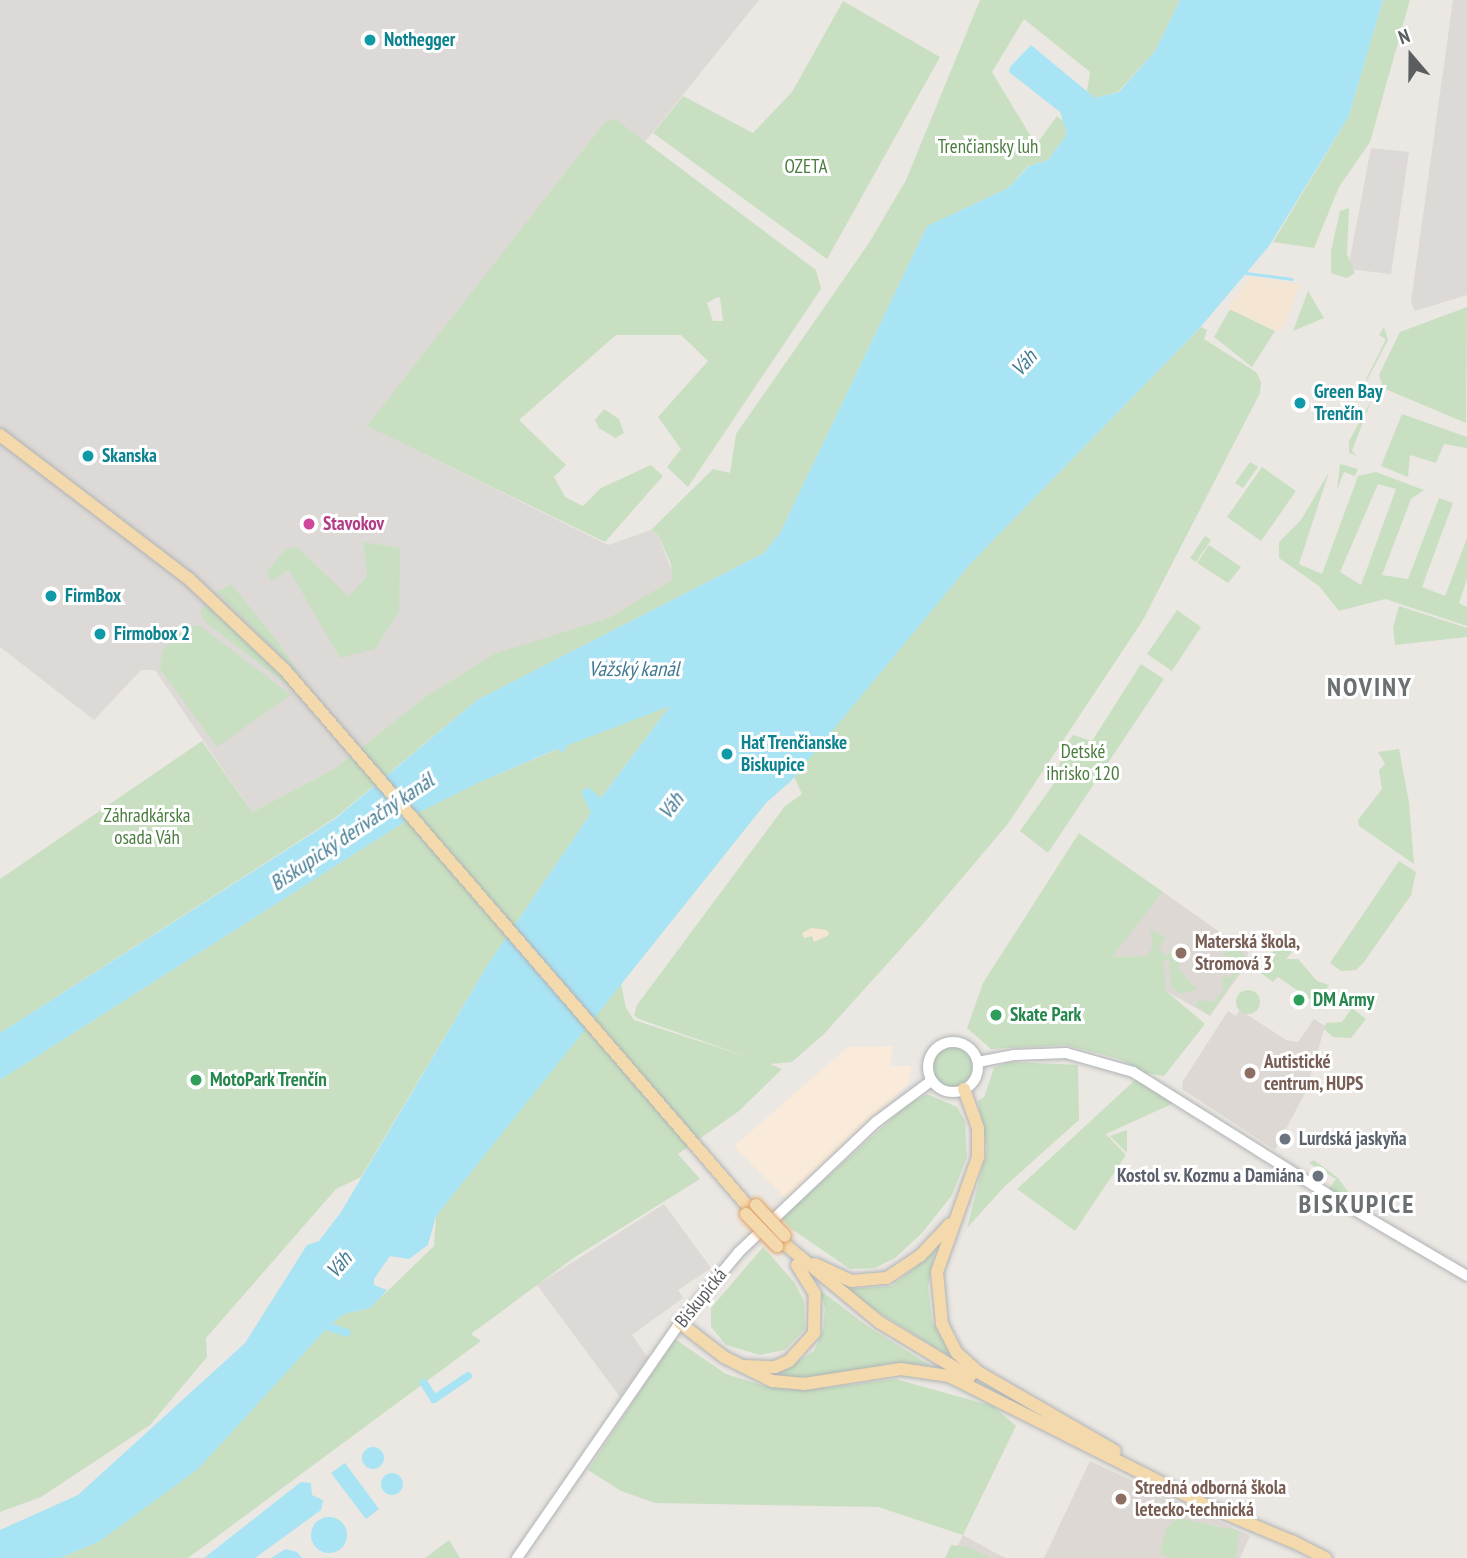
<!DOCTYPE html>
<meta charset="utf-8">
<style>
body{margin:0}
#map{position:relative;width:1467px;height:1558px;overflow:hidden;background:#ebe7e2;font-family:"PT Sans Narrow",sans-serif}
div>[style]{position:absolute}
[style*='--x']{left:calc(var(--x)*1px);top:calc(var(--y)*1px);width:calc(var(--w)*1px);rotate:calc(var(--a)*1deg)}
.commercial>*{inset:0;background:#f9ead9}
.industrial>*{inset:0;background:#ddd9d6}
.education>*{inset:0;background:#ddd8d3}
.green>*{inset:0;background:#c8e0c1}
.round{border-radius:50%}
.sand>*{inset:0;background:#f5e5d3}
.water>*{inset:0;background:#a9e4f4}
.stream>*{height:2.5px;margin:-1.25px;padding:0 1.25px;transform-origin:1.25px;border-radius:1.25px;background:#a9e4f4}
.canal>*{height:8px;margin:-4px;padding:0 4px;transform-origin:4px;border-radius:4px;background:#a9e4f4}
.roads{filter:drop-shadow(0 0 2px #afb3b5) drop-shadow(0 0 2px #afb3b5)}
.minor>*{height:10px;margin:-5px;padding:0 5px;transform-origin:5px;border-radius:5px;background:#fff}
.minor>.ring{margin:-5px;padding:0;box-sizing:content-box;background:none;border:10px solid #fff;border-radius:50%}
.major>*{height:12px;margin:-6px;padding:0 6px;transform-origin:6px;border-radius:6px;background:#f4d9ad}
.bridges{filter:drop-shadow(0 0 2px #dfa267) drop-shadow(0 0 2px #dfa267)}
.major-bridge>*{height:12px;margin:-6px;padding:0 6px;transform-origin:6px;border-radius:6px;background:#f4d9ad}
.dots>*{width:19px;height:19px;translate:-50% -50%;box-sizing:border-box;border:4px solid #fff;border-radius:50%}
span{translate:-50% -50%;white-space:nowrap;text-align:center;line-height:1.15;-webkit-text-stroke:6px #fff;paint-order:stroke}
.culture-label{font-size:19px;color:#0d838f;font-weight:700}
.left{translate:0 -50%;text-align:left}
.park-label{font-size:19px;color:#497c3e}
.hotel-label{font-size:19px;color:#b23c85;font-weight:700}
.education-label{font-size:19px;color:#785e54;font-weight:700}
.leisure-label{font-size:19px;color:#27864d;font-weight:700}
.worship-label{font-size:19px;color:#5b616d;font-weight:700}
.right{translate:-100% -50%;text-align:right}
.street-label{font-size:19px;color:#5a5e60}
.water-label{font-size:21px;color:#437b93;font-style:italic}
.district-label{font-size:26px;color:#6b7072;font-weight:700;letter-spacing:2px}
.north{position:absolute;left:1376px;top:21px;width:70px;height:70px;-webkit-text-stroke:5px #fff;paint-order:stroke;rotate:340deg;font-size:19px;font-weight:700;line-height:28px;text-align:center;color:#5a5e60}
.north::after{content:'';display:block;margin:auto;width:24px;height:32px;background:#5a5e60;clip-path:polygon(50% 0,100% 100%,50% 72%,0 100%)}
</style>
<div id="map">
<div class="commercial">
<i style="clip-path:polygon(893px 1046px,890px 1066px,912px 1066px,909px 1083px,786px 1199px,734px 1146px,848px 1047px)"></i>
</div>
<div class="industrial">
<i style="clip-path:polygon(0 0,759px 0,645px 142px,604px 123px,368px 426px,608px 545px,651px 530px,658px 535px,681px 595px,558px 655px,494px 654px,425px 697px,334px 769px,252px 812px,155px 670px,141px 670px,94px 720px,0 647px)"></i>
<i style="clip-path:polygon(1453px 0,1467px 0,1467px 295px,1415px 311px,1411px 302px)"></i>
<i style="clip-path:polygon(1371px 148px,1409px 152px,1391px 274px,1348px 269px)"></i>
<i style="clip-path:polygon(664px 1204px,711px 1268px,678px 1290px,683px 1298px,632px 1335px,648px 1358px,620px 1397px,537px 1285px)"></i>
</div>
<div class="education">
<i style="clip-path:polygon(1163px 892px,1248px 952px,1246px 966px,1210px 1016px,1164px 990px,1164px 956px,1111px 957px)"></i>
<i style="clip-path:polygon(1240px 1010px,1286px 1040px,1298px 1042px,1314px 1019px,1325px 1026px,1306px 1091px,1275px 1150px,1182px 1089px,1183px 1081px,1228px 1011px,1236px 1016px)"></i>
<i style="clip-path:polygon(1090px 1461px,1250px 1536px,1240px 1558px,1044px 1558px)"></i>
<i style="clip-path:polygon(963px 1535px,992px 1551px,1006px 1558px,952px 1558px)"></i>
</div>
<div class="green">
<i style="clip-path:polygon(980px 0,1180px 0,1155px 51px,1118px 92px,1095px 98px,1087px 91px,1090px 72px,1024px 19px,992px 72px,1036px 145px,1057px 116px,1067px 125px,1067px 134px,1048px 160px,1028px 166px,1008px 188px,927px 226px,780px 533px,764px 553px,477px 700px,335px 818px,0 1033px,0 879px,202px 741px,252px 812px,334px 769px,425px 697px,494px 654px,609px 618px,672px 580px,671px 564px,658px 535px,651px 530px,713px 469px,730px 473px,736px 434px,869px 243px,906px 180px)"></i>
<i style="clip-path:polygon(1383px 0,1410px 0,1370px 142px,1339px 187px,1314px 248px,1273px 242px,1349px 116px)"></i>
<i style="clip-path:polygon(843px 1px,940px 57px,827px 259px,653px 133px,683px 96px,753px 133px,792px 92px)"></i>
<i style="clip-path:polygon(evenodd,615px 119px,816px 270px,821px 289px,688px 487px,667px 467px,681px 449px,658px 417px,708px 361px,681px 335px,616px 335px,519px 420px,566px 465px,554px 477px,565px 497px,583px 506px,601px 488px,651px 465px,663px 476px,605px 542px,367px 426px,604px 123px,615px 119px,718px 297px,720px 298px,723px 321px,713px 321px,707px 303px,718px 297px)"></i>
<i style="clip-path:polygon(1349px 208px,1347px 254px,1355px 273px,1347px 278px,1331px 273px,1331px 251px,1340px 211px)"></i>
<i style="clip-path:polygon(1308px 291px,1324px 318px,1293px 331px)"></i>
<i style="clip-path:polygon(1467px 307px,1466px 423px,1383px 388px,1379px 375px,1400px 332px)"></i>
<i style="clip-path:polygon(1230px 309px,1275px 331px,1252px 367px,1214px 337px)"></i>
<i style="clip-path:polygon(1201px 327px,1207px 330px,1204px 339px,1256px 372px,1261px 382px,1260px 393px,1143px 620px,1007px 825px,923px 924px,824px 1034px,792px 1062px,770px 1064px,782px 1069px,739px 1111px,678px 1154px,700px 1179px,575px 1257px,471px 1334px,481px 1341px,188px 1558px,60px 1558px,100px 1541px,238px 1422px,329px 1326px,344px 1314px,370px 1308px,434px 1246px,436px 1216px,621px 983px,626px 1008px,634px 1020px,751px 1058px,639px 1019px,634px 1015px,637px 1005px,785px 806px,802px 794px,794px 777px,802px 766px,972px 562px)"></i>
<i style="clip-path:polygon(1384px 327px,1388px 340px,1346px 420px,1386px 339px,1379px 335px)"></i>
<i style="clip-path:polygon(1371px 401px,1352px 451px,1357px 456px,1349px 453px,1349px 441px)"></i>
<i style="clip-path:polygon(604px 409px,619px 419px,624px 433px,615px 438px,599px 428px,595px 420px)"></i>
<i style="clip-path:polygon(1402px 414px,1467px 437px,1467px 448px,1444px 444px,1436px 463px,1410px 455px,1408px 477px,1381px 466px)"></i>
<i style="clip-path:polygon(1250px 462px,1258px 467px,1243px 488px,1235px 483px)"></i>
<i style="clip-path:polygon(1340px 464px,1358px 469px,1355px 476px,1344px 472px,1337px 490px)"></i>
<i style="clip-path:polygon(1262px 467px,1296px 491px,1261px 541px,1227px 517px)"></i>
<i style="clip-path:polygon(evenodd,1329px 472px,1299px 564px,1322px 574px,1358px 476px,1376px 472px,1424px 490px,1411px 499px,1382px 575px,1408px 579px,1439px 498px,1453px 503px,1422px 587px,1445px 596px,1467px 538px,1467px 579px,1459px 603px,1467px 607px,1467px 626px,1385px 599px,1339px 611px,1319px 586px,1279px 558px,1279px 542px,1301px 520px,1329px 472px,1378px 484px,1396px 489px,1361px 585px,1340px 572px,1378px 484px)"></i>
<i style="clip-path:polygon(1205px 536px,1211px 540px,1196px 562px,1190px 558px)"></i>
<i style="clip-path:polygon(363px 542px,400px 548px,399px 612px,375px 649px,340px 658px,289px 570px,271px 581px,267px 571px,285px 550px,297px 547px,349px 597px,367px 576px)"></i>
<i style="clip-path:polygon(1209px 545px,1241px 567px,1228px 583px,1197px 563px)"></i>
<i style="clip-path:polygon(231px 584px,274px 637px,301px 676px,217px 592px)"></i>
<i style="clip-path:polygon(206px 605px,240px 634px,296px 692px,204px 621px,200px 611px)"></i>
<i style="clip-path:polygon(1399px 606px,1467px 628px,1467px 637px,1395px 645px,1393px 628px)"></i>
<i style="clip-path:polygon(1177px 610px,1201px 627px,1172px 671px,1147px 654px)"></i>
<i style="clip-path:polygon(199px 625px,291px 695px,217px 747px,160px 669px,162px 651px,184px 628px)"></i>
<i style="clip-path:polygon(1141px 664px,1164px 679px,1048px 853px,1020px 831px,1055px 782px,1064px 747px,1073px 735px,1092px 741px)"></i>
<i style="clip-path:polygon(662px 705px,670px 706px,600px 799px,591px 792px,584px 796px,591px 813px,487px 966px,361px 1177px,336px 1189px,206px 1338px,207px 1357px,150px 1425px,41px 1497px,0 1512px,0 1080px,420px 812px,478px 783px,558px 749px,564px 753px,565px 746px)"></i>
<i style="clip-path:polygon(1399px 749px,1409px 802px,1414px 864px,1359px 826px,1358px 820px,1382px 789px,1379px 770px,1385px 764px,1378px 752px)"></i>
<i style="clip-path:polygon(1079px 833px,1163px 892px,1112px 957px,1148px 956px,1153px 945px,1150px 930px,1166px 937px,1159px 950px,1168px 956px,1174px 946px,1185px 954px,1178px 968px,1197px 990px,1181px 994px,1171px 987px,1169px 959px,1164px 960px,1165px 990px,1205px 1024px,1164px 1076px,1146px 1073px,1117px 1058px,1064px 1045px,991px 1049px,967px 1028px,983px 983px)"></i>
<i style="clip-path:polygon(1399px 861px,1416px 872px,1411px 895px,1364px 962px,1356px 970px,1341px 971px,1330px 963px)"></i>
<i style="clip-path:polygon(1232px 938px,1247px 960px,1210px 1015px,1195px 1005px,1198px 1000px,1213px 1002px,1223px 991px,1222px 977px,1230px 977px,1238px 968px,1223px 955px)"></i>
<i style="clip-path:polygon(1285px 948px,1292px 952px,1286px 959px,1298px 959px,1317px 981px,1329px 985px,1317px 1004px,1278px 977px,1273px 982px,1257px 970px,1274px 950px)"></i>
<i class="round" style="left:1236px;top:990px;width:24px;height:24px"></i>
<i style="clip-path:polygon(1352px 1008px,1366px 1019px,1351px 1038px,1333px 1037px,1324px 1029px,1326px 1023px,1342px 1022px)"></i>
<i class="round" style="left:932px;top:1047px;width:40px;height:40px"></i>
<i style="clip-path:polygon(1009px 1062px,1078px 1065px,1079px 1120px,1005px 1186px,967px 1228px,987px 1150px,978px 1101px,984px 1097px,994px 1068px)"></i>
<i style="clip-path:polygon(1135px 1080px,1176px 1102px,1106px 1134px,1126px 1155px,1075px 1231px,1017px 1189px)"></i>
<i style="clip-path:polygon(927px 1094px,957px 1107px,965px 1121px,967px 1157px,952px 1195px,922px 1233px,895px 1258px,875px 1268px,850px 1269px,790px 1228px,782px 1218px,907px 1105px)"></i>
<i style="clip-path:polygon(1127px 1130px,1127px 1153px,1110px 1136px)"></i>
<i style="clip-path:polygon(1314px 1160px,1338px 1178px,1357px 1204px,1329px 1189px,1336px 1179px,1309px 1163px)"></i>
<i style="clip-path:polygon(763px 1247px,794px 1282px,804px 1301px,805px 1329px,785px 1350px,760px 1355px,726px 1345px,711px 1327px,711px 1308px)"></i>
<i style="clip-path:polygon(935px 1251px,928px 1287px,932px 1321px,955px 1360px,842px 1289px,892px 1286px)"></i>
<i style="clip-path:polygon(820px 1290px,867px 1326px,931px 1366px,892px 1363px,804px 1379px,775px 1376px,814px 1351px,823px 1330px,825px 1308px)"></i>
<i style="clip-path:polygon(675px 1339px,726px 1374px,765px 1386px,825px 1388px,895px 1379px,993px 1406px,1016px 1426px,963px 1535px,878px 1507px,655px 1503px,621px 1491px,588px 1470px)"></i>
<i style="clip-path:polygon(1178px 1518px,1239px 1531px,1236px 1558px,1170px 1558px,1160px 1553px,1166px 1529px)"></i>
<i style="clip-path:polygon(449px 1540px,460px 1558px,425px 1558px)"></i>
<i style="clip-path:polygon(951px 1545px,968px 1547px,991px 1558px,945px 1558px)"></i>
</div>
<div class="sand">
<i style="clip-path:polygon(1250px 277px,1300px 284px,1283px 328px,1275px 331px,1227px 308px)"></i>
<i style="clip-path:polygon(811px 928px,827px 930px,829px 935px,814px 942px,812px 936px,804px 938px,802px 933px)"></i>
</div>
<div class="water">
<i style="clip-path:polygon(1180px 0,1383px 0,1349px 116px,1269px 246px,1198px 330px,972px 562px,791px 781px,766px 803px,436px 1216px,428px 1245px,409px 1259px,390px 1256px,374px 1279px,374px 1285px,387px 1290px,381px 1297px,370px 1308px,344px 1314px,329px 1326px,198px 1469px,100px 1541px,60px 1558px,0 1558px,0 1530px,78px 1495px,245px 1343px,307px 1245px,319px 1241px,341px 1212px,487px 966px,591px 813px,581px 792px,588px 787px,601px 798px,670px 706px,566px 746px,564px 753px,557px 749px,478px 783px,420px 812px,0 1080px,0 1033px,335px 819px,477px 700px,764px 553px,780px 533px,927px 226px,1008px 188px,1029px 166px,1048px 160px,1067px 134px,1060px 112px,1009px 72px,1010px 67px,1031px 45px,1095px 98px,1119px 92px,1155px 51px)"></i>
<i class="round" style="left:362px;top:1447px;width:22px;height:22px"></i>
<i style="clip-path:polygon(345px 1463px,379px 1509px,366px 1519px,331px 1473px)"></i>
<i class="round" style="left:381px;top:1473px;width:22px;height:22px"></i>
<i style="clip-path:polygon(301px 1482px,311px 1483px,312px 1495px,323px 1500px,321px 1510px,255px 1558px,204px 1558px)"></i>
<i class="round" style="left:311px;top:1517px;width:36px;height:36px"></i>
<i style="clip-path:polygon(286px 1549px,297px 1552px,302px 1558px,271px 1558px)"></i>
</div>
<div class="stream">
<i style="--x:1246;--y:273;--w:46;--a:7.4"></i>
</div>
<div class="canal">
<i style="--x:320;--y:1324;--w:28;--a:18"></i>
<i style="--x:424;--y:1383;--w:19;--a:58"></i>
<i style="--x:434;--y:1399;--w:41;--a:-34.1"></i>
</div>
<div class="roads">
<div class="minor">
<i class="ring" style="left:928px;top:1042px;width:40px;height:40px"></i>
<i style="--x:978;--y:1062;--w:37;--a:-11"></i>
<i style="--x:1014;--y:1055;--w:52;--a:-2.2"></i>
<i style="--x:1066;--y:1053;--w:70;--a:15.8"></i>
<i style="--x:1133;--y:1072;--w:226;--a:32.1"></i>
<i style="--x:1324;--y:1192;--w:166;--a:30.4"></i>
<i style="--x:517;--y:1558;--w:286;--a:-55.3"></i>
<i style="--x:680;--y:1323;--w:92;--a:-50.3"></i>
<i style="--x:739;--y:1252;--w:189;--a:-43.5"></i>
<i style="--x:876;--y:1122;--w:69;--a:-36.7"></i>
</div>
<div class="major">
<i style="--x:0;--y:435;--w:238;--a:37.3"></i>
<i style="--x:189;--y:579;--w:131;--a:43.5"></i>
<i style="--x:284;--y:669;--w:715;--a:49.2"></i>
<i style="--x:964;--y:1089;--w:41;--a:70.3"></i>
<i style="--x:978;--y:1128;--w:29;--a:90"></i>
<i style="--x:978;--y:1157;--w:122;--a:109.6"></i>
<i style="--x:937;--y:1272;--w:52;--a:84.5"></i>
<i style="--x:942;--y:1324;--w:33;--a:63"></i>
<i style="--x:957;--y:1353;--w:28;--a:42"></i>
<i style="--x:978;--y:1372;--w:158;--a:30"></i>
<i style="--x:781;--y:1241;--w:127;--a:39.6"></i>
<i style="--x:879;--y:1322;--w:106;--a:31.1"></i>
<i style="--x:815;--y:1264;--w:40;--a:25"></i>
<i style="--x:851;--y:1281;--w:36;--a:-5"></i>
<i style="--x:887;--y:1278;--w:40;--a:-34"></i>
<i style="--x:920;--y:1256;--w:44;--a:-46.8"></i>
<i style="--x:680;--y:1323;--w:56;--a:37.7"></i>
<i style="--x:724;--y:1357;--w:54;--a:26.6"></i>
<i style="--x:772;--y:1381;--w:32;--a:5"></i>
<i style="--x:804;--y:1384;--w:98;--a:-8.8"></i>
<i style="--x:901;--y:1369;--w:49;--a:8.3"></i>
<i style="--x:949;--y:1376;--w:292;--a:26.7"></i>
<i style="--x:1210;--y:1507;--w:95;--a:22.8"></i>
<i style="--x:742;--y:1366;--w:33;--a:2"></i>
<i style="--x:775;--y:1367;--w:15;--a:-23"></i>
<i style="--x:789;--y:1361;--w:38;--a:-48"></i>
<i style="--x:814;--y:1333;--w:39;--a:-89"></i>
<i style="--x:815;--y:1294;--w:34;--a:-122"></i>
<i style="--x:1292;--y:1541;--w:38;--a:27"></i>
</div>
</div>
<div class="bridges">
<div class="major-bridge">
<i style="--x:756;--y:1205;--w:42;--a:46.9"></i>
<i style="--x:746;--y:1214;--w:45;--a:45.9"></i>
</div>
</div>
<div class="dots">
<i style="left:370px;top:40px;background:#0f9aa8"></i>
<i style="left:1300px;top:403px;background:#0f9aa8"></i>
<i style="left:88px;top:456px;background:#0f9aa8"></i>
<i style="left:309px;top:524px;background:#d1479c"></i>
<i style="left:51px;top:596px;background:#0f9aa8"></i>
<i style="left:100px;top:634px;background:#0f9aa8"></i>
<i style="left:727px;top:754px;background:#0f9aa8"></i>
<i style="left:1181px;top:953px;background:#8d6e63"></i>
<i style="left:1299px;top:1000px;background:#2e9e5b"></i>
<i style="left:996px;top:1015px;background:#2e9e5b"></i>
<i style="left:1250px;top:1073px;background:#8d6e63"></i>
<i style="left:196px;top:1080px;background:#2e9e5b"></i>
<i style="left:1285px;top:1139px;background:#6b7280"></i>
<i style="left:1318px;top:1176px;background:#6b7280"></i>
<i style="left:1121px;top:1499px;background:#8d6e63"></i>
</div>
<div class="culture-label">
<span class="left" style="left:384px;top:40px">Nothegger</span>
<span class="left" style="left:1314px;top:403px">Green Bay<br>Trenčín</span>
<span class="left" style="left:102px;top:456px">Skanska</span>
<span class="left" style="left:65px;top:596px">FirmBox</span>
<span class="left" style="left:114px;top:634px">Firmobox 2</span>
<span class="left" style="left:741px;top:754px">Hať Trenčianske<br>Biskupice</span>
</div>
<div class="park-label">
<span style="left:988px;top:147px">Trenčiansky luh</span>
<span style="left:806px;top:167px">OZETA</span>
<span style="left:1083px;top:763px">Detské<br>ihrisko 120</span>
<span style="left:147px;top:827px">Záhradkárska<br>osada Váh</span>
</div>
<div class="hotel-label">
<span class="left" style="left:323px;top:524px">Stavokov</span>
</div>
<div class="education-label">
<span class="left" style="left:1195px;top:953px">Materská škola,<br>Stromová 3</span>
<span class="left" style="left:1264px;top:1073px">Autistické<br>centrum, HUPS</span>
<span class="left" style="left:1135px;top:1499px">Stredná odborná škola<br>letecko-technická</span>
</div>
<div class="leisure-label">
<span class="left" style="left:1313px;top:1000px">DM Army</span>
<span class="left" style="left:1010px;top:1015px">Skate Park</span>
<span class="left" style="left:210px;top:1080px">MotoPark Trenčín</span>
</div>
<div class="worship-label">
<span class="left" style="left:1299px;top:1139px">Lurdská jaskyňa</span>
<span class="right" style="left:1304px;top:1176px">Kostol sv. Kozmu a Damiána</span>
</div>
<div class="street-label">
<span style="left:701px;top:1298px;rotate:-51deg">Biskupická</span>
</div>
<div class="water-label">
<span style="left:1024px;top:363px;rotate:-48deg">Váh</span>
<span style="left:634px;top:669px">Važský kanál</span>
<span style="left:671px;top:806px;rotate:-53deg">Váh</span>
<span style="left:352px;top:832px;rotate:-34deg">Biskupický derivačný kanál</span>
<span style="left:339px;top:1265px;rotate:-49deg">Váh</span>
</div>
<div class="district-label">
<span style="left:1370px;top:687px">NOVINY</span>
<span style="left:1357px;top:1204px">BISKUPICE</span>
</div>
<div class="north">N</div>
</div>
